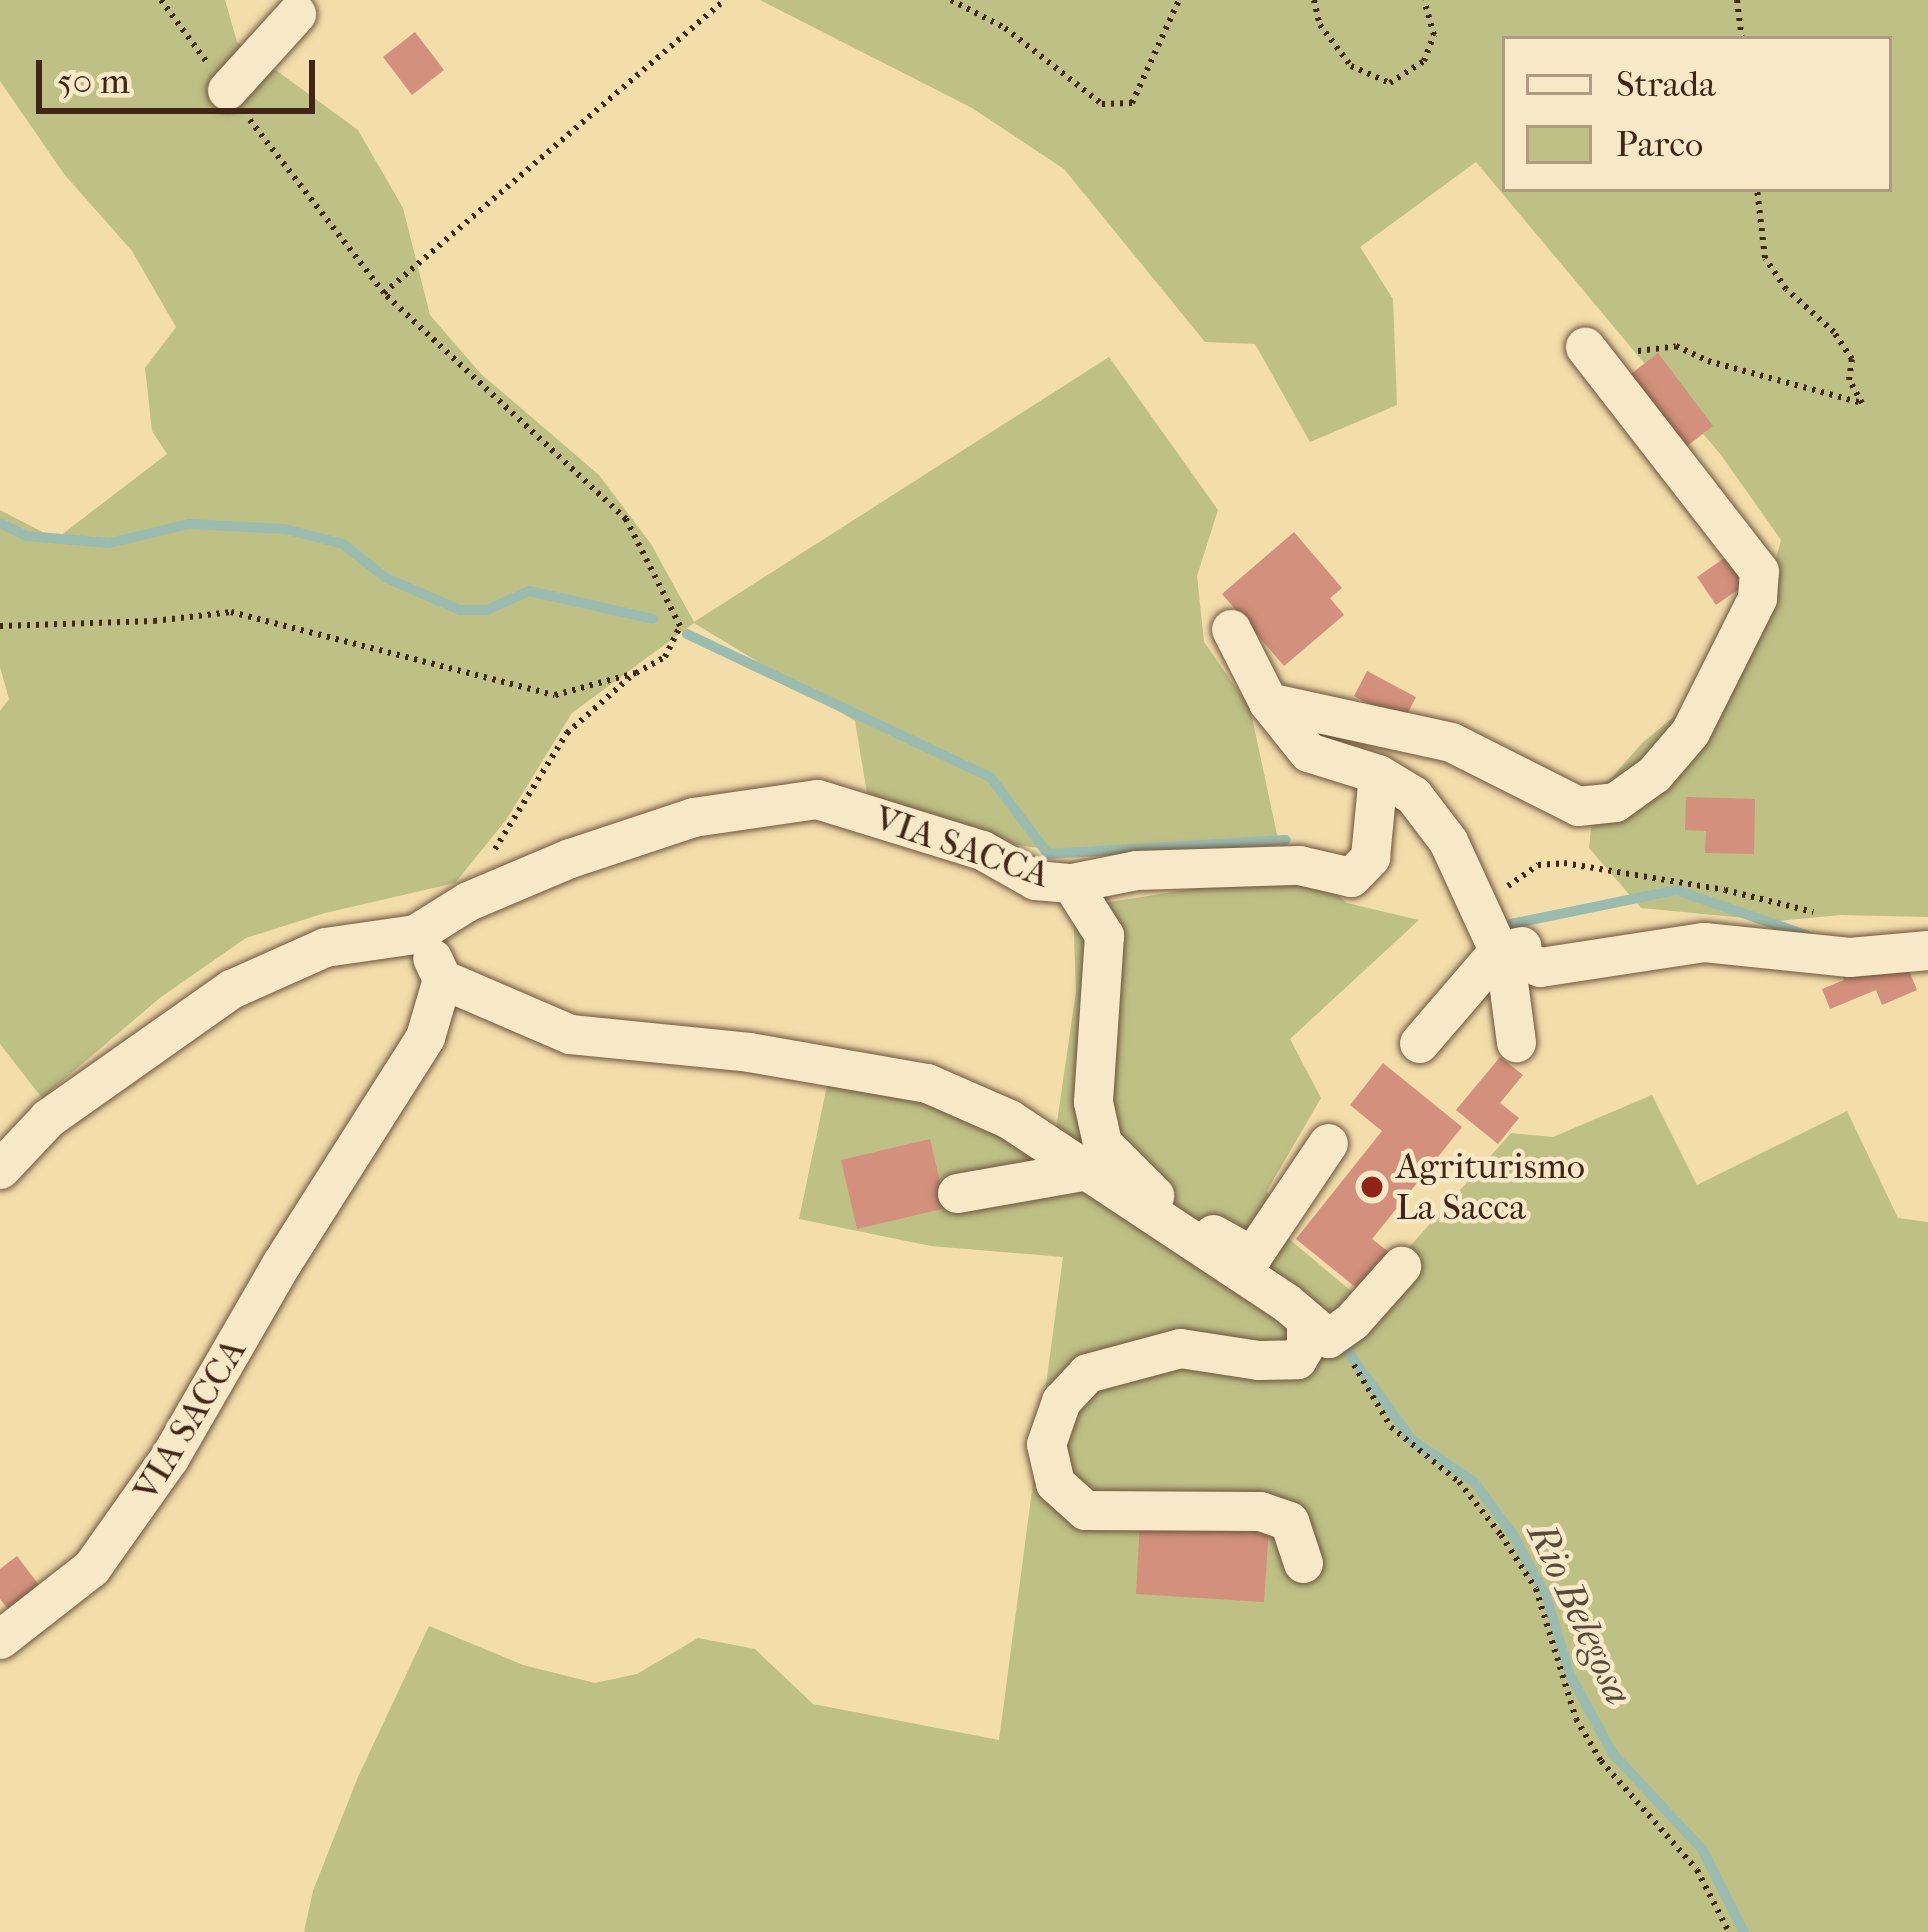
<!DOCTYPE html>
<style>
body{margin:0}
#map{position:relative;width:1928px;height:1932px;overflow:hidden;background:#f2ddab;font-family:"IM FELL French Canon",serif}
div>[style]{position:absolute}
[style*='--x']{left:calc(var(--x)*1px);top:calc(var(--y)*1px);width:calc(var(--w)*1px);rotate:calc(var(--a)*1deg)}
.green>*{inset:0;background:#bec086}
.stream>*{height:10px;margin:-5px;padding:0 5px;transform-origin:5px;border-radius:5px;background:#9cbbaf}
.building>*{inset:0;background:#d3907c}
.path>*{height:6px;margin-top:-3px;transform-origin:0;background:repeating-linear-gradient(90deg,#412618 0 3px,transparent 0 9px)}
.roads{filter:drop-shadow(0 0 3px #6d543d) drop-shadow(0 0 3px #6d543d)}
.minor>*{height:39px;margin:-19.5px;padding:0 19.5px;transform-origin:19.5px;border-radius:19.5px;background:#f7e9c8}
.dots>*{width:33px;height:33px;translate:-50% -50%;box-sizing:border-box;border:6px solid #f7e9c8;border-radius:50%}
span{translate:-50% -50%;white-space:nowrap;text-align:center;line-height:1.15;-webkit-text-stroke:9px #f7e9c8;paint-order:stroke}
.street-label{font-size:36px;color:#412618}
.poi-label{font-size:36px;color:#412618}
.left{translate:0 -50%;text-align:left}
.water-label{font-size:39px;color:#584b3e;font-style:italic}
.legend{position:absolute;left:1502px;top:36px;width:390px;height:156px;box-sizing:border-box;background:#f7e9c8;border:3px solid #ae9b82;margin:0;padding:15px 21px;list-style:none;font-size:36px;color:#412618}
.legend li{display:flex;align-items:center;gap:24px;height:60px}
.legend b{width:60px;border:3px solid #ae9b82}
.scale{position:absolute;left:36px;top:60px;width:279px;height:54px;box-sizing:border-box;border:6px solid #412618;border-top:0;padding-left:15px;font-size:36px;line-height:42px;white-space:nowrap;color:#412618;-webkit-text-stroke:9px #f7e9c8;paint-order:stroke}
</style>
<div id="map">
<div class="green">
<i style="clip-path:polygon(0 0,225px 0,237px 42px,358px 130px,403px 208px,430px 315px,481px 374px,599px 475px,651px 544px,694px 622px,1109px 357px,1218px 510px,1197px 576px,1204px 642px,1250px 708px,1278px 839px,1077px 853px,1017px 845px,867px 793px,855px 721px,694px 623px,572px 713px,506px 820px,455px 883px,325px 913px,246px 938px,161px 997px,42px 1098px,0 1044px,0 711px,9px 699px,0 667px,0 510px,56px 539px,167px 454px,152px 431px,145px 368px,176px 327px,132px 251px,64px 174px,0 81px)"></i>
<i style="clip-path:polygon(evenodd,760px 0,1928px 0,1928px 917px,1840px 915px,1777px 921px,1641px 908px,1589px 848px,1594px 798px,1642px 743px,1722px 677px,1762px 611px,1781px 540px,1721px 455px,1476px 162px,1360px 247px,1393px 299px,1397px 405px,1310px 442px,1255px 344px,1205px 342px,1064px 169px,972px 108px,760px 0,1505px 39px,1889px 39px,1889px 189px,1505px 189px,1505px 39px)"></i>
<i style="clip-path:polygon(1309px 870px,1347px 903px,1419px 920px,1290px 1039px,1321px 1098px,1267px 1191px,1283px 1234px,1362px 1300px,1511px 1133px,1553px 1137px,1652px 1095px,1697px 1185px,1847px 1111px,1898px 1218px,1928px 1222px,1928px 1932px,304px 1932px,313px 1891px,358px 1777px,429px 1626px,523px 1665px,595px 1683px,637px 1674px,698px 1638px,755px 1649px,813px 1704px,999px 1740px,1063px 1257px,931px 1246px,799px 1219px,833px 1057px,1055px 1136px,1076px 991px,1073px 908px)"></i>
</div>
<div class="stream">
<i style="--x:0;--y:523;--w:30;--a:26"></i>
<i style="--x:27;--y:536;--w:82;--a:4.9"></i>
<i style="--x:109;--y:543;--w:82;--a:-13.4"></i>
<i style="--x:189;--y:524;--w:96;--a:3"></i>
<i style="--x:285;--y:529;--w:60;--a:14.5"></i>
<i style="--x:343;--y:544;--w:55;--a:38.3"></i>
<i style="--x:386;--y:578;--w:81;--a:23.4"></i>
<i style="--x:460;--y:610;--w:27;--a:0"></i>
<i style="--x:487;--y:610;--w:46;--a:-24.3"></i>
<i style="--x:529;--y:591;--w:127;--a:12.7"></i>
<i style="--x:687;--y:634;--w:336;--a:25.3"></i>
<i style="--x:991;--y:778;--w:95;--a:53.1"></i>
<i style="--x:1048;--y:854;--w:238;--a:-3.4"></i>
<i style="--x:1511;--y:924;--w:168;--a:-11.6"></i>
<i style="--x:1676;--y:890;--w:138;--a:19.1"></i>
<i style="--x:1340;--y:1341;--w:122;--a:54"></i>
<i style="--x:1412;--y:1440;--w:75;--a:34.1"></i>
<i style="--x:1474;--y:1482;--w:66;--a:53.7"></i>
<i style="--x:1513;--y:1535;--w:69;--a:61.6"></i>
<i style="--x:1546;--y:1596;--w:83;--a:73.1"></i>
<i style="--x:1570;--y:1675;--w:90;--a:61.4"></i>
<i style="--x:1613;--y:1754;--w:130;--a:46.9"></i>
<i style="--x:1702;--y:1849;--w:93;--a:63.2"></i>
</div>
<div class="building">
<i style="clip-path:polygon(415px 32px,444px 70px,412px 95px,383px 57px)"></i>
<i style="clip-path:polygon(1658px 353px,1713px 426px,1682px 450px,1627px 377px)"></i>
<i style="clip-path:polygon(1294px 532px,1342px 588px,1330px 598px,1344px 615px,1284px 666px,1222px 594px)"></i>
<i style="clip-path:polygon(1726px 557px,1745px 585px,1716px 605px,1697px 577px)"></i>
<i style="clip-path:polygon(1367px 671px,1416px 697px,1403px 722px,1354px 696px)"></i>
<i style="clip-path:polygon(1686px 797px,1755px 799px,1754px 854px,1705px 853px,1706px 831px,1685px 830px)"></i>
<i style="clip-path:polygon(1908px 968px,1917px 990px,1882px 1005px,1876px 990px,1830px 1009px,1822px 989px,1844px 980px,1841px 972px)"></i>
<i style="clip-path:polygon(1500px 1057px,1523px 1075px,1500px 1103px,1519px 1118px,1498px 1144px,1456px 1110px)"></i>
<i style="clip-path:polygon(1383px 1063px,1462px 1127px,1372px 1239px,1394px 1256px,1364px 1294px,1296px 1239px,1382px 1131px,1350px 1105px)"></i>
<i style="clip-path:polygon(930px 1139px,946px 1208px,857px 1229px,841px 1160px)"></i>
<i style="clip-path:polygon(1140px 1521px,1269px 1528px,1264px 1602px,1136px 1594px)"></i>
<i style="clip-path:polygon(17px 1556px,39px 1585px,8px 1609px,0 1599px,0 1569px)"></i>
</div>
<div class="path">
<i style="--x:161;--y:0;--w:76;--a:53.6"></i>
<i style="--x:951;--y:0;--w:61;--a:27.4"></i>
<i style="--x:1005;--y:28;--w:123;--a:38.1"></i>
<i style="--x:1102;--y:104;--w:30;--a:-2"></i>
<i style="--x:1132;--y:103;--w:113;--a:-65.5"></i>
<i style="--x:1314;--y:0;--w:26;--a:77"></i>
<i style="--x:1320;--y:25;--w:51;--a:52.9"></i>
<i style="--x:1351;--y:66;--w:43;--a:23.6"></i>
<i style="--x:1390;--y:83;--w:40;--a:-32.9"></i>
<i style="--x:1424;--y:61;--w:28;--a:-69"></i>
<i style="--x:1434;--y:35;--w:36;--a:-106"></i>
<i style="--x:1737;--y:0;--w:39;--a:83"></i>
<i style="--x:384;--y:293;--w:450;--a:-40.7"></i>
<i style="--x:1638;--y:351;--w:38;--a:-7"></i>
<i style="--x:1676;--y:346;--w:35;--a:25"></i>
<i style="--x:1708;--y:361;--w:160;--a:15.3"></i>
<i style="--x:1862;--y:403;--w:26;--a:-119"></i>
<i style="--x:1849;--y:380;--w:21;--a:-82"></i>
<i style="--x:1852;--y:359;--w:32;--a:-124"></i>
<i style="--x:1834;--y:332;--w:64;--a:-138.1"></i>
<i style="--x:1786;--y:289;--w:37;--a:-124"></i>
<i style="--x:1765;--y:258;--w:69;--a:-96.6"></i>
<i style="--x:0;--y:626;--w:154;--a:-1.9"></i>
<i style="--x:154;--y:621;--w:78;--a:-6.7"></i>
<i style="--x:231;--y:612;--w:334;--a:14.4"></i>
<i style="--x:555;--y:695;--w:84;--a:-15.2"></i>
<i style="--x:636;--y:673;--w:33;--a:-29"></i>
<i style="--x:665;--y:657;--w:34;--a:-64"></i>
<i style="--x:680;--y:626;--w:120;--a:-116.8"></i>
<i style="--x:626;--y:519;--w:331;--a:-137"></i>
<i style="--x:384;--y:293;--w:219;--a:-127.8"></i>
<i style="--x:495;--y:849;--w:137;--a:-58.2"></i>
<i style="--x:567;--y:733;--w:84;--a:-41.6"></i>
<i style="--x:1508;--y:886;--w:37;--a:-35"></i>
<i style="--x:1538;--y:865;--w:26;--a:-4"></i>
<i style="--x:1564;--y:863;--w:163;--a:9.5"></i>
<i style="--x:1725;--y:890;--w:91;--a:14"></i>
<i style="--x:1354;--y:1365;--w:72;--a:59.2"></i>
<i style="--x:1391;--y:1427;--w:87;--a:39"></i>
<i style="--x:1459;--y:1482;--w:68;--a:51.6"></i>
<i style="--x:1501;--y:1535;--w:64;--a:57.1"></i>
<i style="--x:1536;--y:1589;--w:136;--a:72.9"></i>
<i style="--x:1576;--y:1719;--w:49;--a:59.2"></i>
<i style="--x:1601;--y:1761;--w:145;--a:48.6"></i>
<i style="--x:1697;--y:1870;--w:70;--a:62.7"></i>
</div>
<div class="roads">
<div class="minor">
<i style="--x:227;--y:90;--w:103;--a:-47.8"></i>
<i style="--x:1231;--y:629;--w:82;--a:63.1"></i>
<i style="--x:1378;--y:774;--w:73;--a:-162.6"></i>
<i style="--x:1308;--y:752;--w:64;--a:-128.7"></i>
<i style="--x:1268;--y:702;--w:187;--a:12.3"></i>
<i style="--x:1451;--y:742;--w:142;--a:26.7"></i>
<i style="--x:1578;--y:806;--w:37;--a:-6"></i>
<i style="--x:1615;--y:802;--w:48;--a:-35.7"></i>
<i style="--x:1654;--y:774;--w:55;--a:-49.4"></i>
<i style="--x:1690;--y:732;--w:150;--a:-63.4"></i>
<i style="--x:1757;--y:598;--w:27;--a:-86"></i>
<i style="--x:1759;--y:571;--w:284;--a:-127.8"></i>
<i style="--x:1071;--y:883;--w:62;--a:57.6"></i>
<i style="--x:1104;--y:935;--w:167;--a:93.8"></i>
<i style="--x:1093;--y:1102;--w:42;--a:77.6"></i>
<i style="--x:1102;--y:1143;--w:74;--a:45"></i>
<i style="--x:1498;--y:951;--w:45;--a:20.9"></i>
<i style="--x:1540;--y:967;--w:166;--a:-8.7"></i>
<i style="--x:1704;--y:942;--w:146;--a:5.9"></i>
<i style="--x:1849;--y:957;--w:79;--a:-5.1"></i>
<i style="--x:442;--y:979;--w:139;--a:23.3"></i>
<i style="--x:570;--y:1034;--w:180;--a:5.7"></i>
<i style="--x:749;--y:1052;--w:181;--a:9.9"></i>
<i style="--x:927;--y:1083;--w:90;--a:23.7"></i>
<i style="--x:1009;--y:1119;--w:333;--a:33.5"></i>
<i style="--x:1287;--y:1303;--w:54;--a:40.5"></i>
<i style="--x:1328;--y:1338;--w:29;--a:-35"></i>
<i style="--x:1352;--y:1321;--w:74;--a:-48.3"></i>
<i style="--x:1419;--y:1043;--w:121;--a:-49.3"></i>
<i style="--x:1498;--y:951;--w:24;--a:-12"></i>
<i style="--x:0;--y:1169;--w:70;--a:-46.7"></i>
<i style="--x:48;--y:1118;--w:224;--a:-35.2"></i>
<i style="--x:231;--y:989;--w:103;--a:-24.1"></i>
<i style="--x:325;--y:947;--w:91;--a:-8.2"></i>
<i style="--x:415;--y:934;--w:62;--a:-31.9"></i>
<i style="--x:468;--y:901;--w:111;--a:-22.9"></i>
<i style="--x:570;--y:858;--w:130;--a:-18.4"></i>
<i style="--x:693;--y:817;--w:125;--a:-8.3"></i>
<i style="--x:817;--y:799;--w:173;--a:17.2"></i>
<i style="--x:982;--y:850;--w:61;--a:29.5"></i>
<i style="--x:1035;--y:880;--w:36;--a:5"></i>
<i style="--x:1071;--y:883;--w:66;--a:-11.3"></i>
<i style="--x:1136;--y:870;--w:163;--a:-1.8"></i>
<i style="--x:1299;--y:865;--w:53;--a:13"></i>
<i style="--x:1351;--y:877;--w:28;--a:-46"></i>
<i style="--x:1370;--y:857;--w:83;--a:-84.5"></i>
<i style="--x:1378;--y:774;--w:41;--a:31"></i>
<i style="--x:1413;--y:795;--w:58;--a:52.7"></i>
<i style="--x:1448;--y:841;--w:139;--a:65.3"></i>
<i style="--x:1506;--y:967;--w:76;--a:82.4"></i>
<i style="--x:957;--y:1193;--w:127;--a:-10"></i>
<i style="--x:1213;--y:1234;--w:45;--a:29.4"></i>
<i style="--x:1252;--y:1256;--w:136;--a:-56.1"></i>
<i style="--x:1303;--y:1563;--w:44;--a:-108.4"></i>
<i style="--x:1289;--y:1521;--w:31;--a:-161"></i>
<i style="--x:1260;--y:1511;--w:175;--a:-179.7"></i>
<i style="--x:1085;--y:1510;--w:40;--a:-138"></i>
<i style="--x:1055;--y:1483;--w:40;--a:-103"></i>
<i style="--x:1046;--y:1444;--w:46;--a:-70.8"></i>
<i style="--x:1061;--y:1401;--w:38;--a:-47"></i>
<i style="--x:1087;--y:1373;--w:96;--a:-15"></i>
<i style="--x:1180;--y:1348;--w:79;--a:8.7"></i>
<i style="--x:1258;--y:1360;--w:39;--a:-1"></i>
<i style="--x:1297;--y:1359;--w:17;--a:-59"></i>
<i style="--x:1306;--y:1344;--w:21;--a:-90"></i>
<i style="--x:0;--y:1639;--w:115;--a:-38"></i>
<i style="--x:91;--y:1568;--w:135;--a:-54.7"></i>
<i style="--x:169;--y:1458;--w:224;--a:-60"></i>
<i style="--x:281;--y:1264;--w:269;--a:-57.6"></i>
<i style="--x:425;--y:1037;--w:60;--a:-73.7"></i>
<i style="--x:442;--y:979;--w:23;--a:-115"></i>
</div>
</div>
<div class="dots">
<i style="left:1372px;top:1187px;background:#8f2418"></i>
</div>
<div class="street-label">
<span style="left:962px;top:847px;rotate:19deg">VIA SACCA</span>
<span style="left:190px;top:1420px;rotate:-59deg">VIA SACCA</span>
</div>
<div class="poi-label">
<span class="left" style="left:1396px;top:1187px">Agriturismo<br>La Sacca</span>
</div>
<div class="water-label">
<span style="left:1580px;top:1614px;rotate:65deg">Rio Belegosa</span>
</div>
<ul class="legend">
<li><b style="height:15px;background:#f7e9c8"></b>Strada</li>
<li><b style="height:33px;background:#bec086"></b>Parco</li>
</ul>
<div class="scale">50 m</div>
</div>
